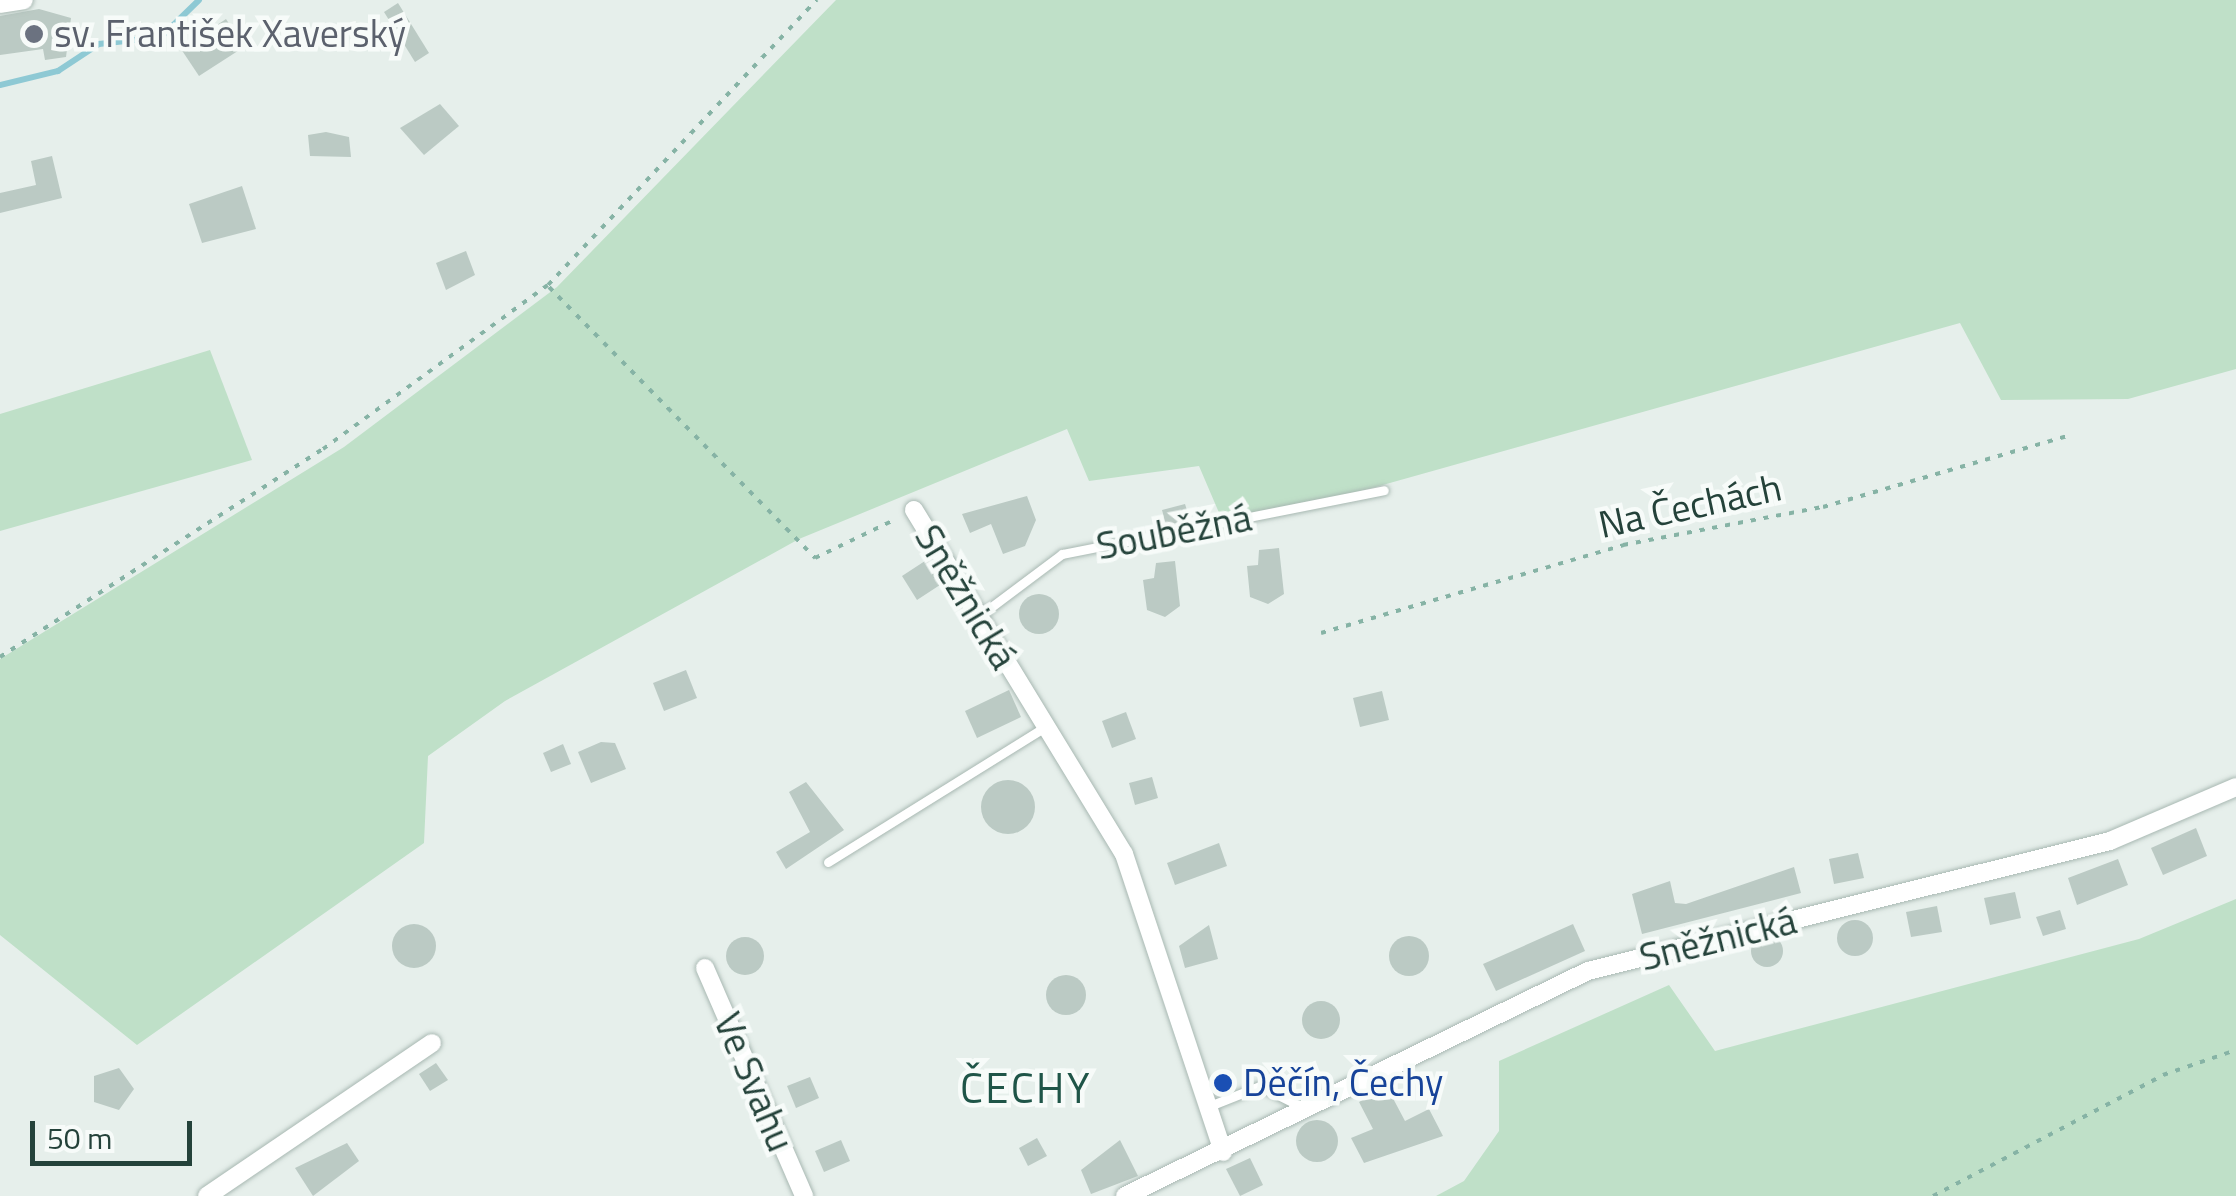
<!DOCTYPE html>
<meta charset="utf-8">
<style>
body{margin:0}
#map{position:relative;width:2236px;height:1196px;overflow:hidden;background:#e6efeb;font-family:"Titillium Web",sans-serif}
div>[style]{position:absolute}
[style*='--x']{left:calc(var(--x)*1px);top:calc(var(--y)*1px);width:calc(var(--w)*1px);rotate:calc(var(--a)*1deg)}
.green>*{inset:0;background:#bfe0c8}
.stream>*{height:6px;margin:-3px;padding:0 3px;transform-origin:3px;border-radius:3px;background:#8ec9d4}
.building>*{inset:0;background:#bbcac4}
.round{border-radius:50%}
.path>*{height:4px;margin-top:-2px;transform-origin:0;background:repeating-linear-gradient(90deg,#86b3a5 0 5px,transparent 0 13px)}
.roads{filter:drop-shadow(0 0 2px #a8b8b2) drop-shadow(0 0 2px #a8b8b2)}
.lane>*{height:9px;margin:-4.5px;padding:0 4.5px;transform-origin:4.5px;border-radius:4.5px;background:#fff}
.street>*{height:18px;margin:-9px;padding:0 9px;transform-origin:9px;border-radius:9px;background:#fff}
.dots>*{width:28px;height:28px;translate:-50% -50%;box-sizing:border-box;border:5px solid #f7fbf9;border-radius:50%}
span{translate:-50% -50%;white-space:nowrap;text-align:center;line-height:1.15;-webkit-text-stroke:9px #f7fbf9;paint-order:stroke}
.worship-label{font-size:38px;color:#5b616d}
.left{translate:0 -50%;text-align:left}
.street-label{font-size:38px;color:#24423a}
.transit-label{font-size:38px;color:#164399}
.quarter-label{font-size:42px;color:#1f5548;letter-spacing:2.5px}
.scale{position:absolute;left:30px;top:1121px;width:162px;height:45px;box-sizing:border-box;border:5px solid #24423a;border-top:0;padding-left:12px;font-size:30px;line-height:35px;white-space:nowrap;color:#24423a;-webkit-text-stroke:8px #f7fbf9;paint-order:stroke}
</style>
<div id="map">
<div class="green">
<i style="clip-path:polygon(836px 0,2236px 0,2236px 369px,2128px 399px,2001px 400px,1960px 323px,1226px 529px,1199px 466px,1089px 481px,1067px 429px,799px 539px,505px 701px,428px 756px,424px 843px,137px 1045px,0 935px,0 659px,344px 447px,557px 287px)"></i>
<i style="clip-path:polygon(210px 350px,252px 460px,0 531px,0 414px)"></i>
<i style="clip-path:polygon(2236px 899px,2236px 1196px,1436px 1196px,1464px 1181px,1499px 1131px,1499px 1061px,1669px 985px,1715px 1051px,2139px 939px)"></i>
</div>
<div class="stream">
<i style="--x:0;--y:85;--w:60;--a:-13.6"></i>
<i style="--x:58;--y:71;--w:49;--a:-33.4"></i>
<i style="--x:99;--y:44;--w:62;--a:-6.4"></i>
<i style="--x:161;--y:37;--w:53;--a:-44.2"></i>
</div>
<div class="building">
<i style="clip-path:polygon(398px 3px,429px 53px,415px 62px,384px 12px)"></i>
<i style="clip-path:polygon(39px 9px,71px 18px,66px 57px,45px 60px,43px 49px,0 55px,0 16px)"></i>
<i style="clip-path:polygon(226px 19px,244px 47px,199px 76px,181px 49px)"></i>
<i style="clip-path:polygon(440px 104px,459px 126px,424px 155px,400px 128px)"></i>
<i style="clip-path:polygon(326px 132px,349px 137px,351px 157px,310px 156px,308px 135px)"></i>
<i style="clip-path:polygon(52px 156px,62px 198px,0 213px,0 193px,36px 185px,31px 161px)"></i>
<i style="clip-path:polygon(242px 186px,256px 229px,202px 243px,189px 204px)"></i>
<i style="clip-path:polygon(466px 251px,475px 275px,446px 290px,436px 263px)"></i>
<i style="clip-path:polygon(1027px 496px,1036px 520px,1025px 546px,1003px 554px,991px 524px,970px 533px,962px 514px)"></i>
<i style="clip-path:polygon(1185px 504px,1190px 520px,1166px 525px,1162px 510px)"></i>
<i style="clip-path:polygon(1279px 548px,1284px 594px,1268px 604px,1250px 597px,1247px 566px,1258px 565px,1259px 550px)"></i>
<i style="clip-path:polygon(928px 559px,943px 583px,917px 600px,902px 576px)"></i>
<i style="clip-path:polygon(1175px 561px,1180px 606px,1165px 617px,1147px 610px,1143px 580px,1154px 578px,1156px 563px)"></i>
<i class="round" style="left:1019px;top:594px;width:40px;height:40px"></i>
<i style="clip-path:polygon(686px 670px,697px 698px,664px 711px,653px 683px)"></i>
<i style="clip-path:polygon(1009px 690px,1021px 717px,977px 738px,965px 711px)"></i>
<i style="clip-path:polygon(1382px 691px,1389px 720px,1360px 727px,1353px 698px)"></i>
<i style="clip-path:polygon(1126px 712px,1136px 739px,1112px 748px,1102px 721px)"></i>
<i style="clip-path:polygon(601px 742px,615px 743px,626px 769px,591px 783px,578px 752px)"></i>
<i style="clip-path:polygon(563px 744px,571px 764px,551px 772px,543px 753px)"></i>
<i style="clip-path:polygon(1152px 777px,1158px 798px,1135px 805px,1129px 783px)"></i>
<i class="round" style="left:981px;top:780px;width:54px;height:54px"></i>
<i style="clip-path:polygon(806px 782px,844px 830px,786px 869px,776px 852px,810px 832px,789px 792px)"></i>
<i style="clip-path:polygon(2196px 828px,2207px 856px,2163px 875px,2151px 848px)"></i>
<i style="clip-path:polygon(1219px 843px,1227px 866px,1175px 885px,1167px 863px)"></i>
<i style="clip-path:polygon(1858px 853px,1864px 878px,1834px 884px,1829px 859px)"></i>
<i style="clip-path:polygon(2118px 859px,2128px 885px,2077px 905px,2068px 878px)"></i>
<i style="clip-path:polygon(1794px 867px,1801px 893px,1642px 934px,1632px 894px,1670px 881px,1675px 903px,1686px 904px)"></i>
<i style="clip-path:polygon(2015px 892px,2021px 918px,1990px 925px,1984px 898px)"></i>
<i style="clip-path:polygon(1937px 906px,1942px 932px,1911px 937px,1906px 912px)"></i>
<i style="clip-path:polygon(2060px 910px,2066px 929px,2043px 936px,2036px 917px)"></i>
<i class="round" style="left:1837px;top:920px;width:36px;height:36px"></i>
<i style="clip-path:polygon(1573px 924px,1585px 951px,1496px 991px,1483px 964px)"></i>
<i class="round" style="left:392px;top:924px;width:44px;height:44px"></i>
<i style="clip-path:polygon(1209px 925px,1218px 959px,1185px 968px,1179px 946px)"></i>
<i class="round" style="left:1751px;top:935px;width:32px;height:32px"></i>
<i class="round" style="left:1389px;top:936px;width:40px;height:40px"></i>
<i class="round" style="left:726px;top:937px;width:38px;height:38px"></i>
<i class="round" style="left:1046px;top:975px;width:40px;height:40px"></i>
<i class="round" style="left:1302px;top:1001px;width:38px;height:38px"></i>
<i style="clip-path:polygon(436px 1063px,448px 1080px,430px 1091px,419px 1074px)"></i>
<i style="clip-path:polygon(119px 1068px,134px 1089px,119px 1110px,94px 1102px,94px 1076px)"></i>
<i style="clip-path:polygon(810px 1077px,819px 1098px,796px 1108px,787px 1086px)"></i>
<i style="clip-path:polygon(1387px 1087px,1405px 1121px,1429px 1109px,1443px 1136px,1364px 1163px,1351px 1138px,1373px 1129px,1359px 1102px)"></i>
<i class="round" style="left:1296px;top:1120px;width:42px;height:42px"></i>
<i style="clip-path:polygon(1037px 1138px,1047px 1156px,1028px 1166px,1019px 1148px)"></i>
<i style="clip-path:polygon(841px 1140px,850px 1161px,824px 1172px,815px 1151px)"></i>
<i style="clip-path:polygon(1120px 1140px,1138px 1176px,1091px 1194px,1081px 1170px)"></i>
<i style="clip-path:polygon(347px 1143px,359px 1161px,313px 1196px,295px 1168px)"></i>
<i style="clip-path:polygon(1250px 1158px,1263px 1185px,1240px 1196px,1226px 1169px)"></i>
</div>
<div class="path">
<i style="--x:549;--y:287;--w:380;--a:45.5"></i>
<i style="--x:815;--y:558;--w:90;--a:-25.7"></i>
<i style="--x:1321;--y:633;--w:315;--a:-16.2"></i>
<i style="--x:1623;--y:545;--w:204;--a:-10.8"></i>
<i style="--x:1823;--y:507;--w:258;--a:-16.2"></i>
<i style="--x:0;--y:657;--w:384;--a:-32.8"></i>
<i style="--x:323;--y:449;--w:278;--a:-36.1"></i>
<i style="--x:548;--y:285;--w:392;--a:-46.7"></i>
<i style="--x:1933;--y:1196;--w:260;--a:-27.7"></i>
<i style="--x:2163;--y:1075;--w:77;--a:-18.9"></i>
</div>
<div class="roads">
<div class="lane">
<i style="--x:982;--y:614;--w:100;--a:-36.9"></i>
<i style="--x:1062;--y:554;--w:328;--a:-11.2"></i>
<i style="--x:828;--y:862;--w:252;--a:-31.9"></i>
<i style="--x:1207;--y:1107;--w:57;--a:-21.6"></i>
<i style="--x:1260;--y:1086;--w:51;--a:26.6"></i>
</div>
<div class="street">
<i style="--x:0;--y:4;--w:24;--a:-9"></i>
<i style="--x:914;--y:510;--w:403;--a:58.6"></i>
<i style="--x:1124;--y:854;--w:314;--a:71.6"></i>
<i style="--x:705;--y:968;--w:249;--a:66.5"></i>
<i style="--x:207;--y:1196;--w:272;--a:-34.2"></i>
<i style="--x:1125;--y:1196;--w:515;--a:-25.92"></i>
<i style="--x:1588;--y:971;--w:538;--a:-13.98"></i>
<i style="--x:2110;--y:841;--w:137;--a:-23.2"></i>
</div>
</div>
<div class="dots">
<i style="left:34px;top:34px;background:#6b7280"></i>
<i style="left:1223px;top:1083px;background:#1a4fb4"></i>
</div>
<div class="worship-label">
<span class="left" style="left:54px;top:34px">sv. František Xaverský</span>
</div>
<div class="street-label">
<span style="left:1690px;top:506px;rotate:-12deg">Na Čechách</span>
<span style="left:1174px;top:532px;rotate:-11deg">Souběžná</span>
<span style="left:966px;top:597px;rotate:59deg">Sněžnická</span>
<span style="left:1718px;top:939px;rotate:-14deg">Sněžnická</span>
<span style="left:754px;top:1082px;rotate:67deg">Ve Svahu</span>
</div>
<div class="transit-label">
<span class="left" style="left:1243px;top:1083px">Děčín, Čechy</span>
</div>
<div class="quarter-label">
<span style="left:1026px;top:1087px">ČECHY</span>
</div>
<div class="scale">50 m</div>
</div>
